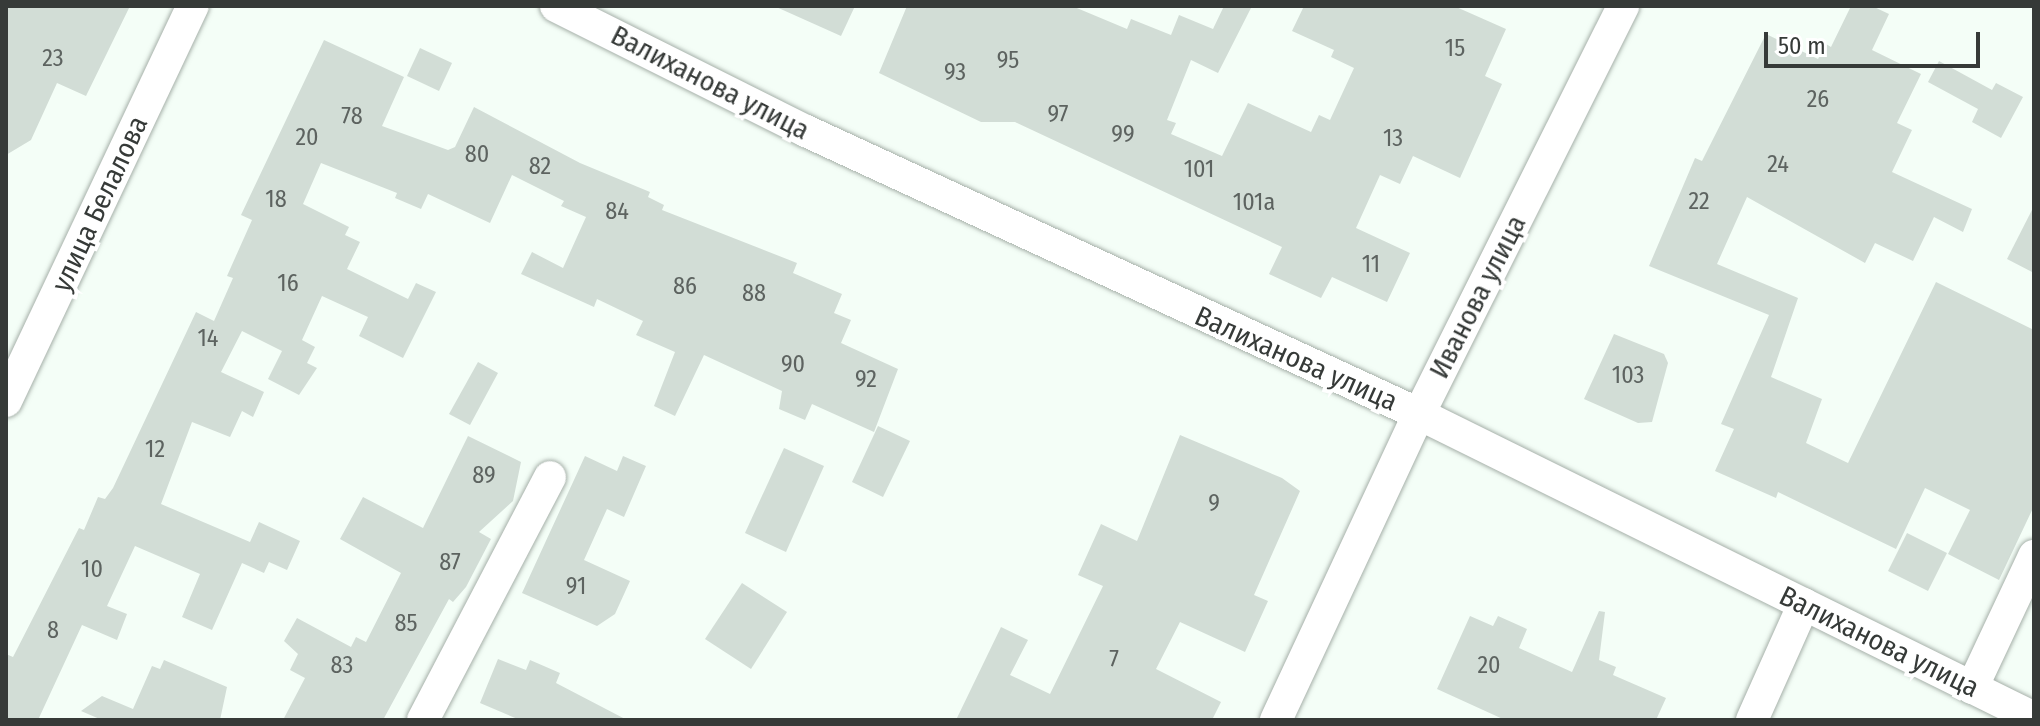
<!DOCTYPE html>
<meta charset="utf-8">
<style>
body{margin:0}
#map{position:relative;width:2040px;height:726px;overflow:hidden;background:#f4fef7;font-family:"Fira Sans Condensed",sans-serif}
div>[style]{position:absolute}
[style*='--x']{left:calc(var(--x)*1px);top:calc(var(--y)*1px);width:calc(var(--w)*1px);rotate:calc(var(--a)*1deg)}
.building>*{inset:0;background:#d2ddd6}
.roads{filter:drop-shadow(0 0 2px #a6b0a9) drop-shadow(0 0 2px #a6b0a9)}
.minor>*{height:32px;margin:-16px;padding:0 16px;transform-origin:16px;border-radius:16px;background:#fff}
span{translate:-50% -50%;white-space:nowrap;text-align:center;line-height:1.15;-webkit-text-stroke:8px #fff;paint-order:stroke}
.number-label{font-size:24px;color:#5d6360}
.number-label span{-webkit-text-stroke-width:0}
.street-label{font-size:28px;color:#363a38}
.frame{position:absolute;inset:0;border:8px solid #363a38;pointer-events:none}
.scale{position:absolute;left:1764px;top:32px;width:216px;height:36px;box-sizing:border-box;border:4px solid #363a38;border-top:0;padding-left:10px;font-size:24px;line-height:28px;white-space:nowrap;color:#363a38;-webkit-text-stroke:6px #fff;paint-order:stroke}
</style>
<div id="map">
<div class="building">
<i style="clip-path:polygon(6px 6px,130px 6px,86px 96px,57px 83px,31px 140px,6px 155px)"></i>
<i style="clip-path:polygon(774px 6px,855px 6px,841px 36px)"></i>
<i style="clip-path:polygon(907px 6px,1072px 6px,1127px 29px,1131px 19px,1171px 35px,1179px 15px,1213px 29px,1224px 6px,1252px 6px,1218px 73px,1191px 60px,1167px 120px,1176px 123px,1171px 134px,1222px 156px,1248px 103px,1311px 132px,1319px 115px,1330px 120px,1354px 68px,1331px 57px,1334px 50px,1292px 31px,1304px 6px,1454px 6px,1506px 29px,1485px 76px,1502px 84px,1460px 178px,1413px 156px,1400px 184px,1380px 175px,1356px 228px,1410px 253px,1387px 302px,1332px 277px,1321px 298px,1269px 274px,1282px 247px,1015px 122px,981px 122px,879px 73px)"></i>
<i style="clip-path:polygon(1851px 6px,1872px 6px,1889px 14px,1872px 50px,1921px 74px,1897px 123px,1912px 130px,1892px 172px,1972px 209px,1963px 232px,1934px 217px,1913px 261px,1875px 243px,1865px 263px,1747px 197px,1717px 264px,1798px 298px,1771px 377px,1822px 399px,1806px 443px,1848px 463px,1936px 282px,2034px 330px,2034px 506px,1999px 580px,1948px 554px,1970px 510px,1925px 488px,1896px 549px,1778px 492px,1776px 498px,1715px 471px,1734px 429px,1721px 424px,1769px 315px,1649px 266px,1695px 158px,1702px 161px,1766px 34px,1818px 59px,1826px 44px,1831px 47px)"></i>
<i style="clip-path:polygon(324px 40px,404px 77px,382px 126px,448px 150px,455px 147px,474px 107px,580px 163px,650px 192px,648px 197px,664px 205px,662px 210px,797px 263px,793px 273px,842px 294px,834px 313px,851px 320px,841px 343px,898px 369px,874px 432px,812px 404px,805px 420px,779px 409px,782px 391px,704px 355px,675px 416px,654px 406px,675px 352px,636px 335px,643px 321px,597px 299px,594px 307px,521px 274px,532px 252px,563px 268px,586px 217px,561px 206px,564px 201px,512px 175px,490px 223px,428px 194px,421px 209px,395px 198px,397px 193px,321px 163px,303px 204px,349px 227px,345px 235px,360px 242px,347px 269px,408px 299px,416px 283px,436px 292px,403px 358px,359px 336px,368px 317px,322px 296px,302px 340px,315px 347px,307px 363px,317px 368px,299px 395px,268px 379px,282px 351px,242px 331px,221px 372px,264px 392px,253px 417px,242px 411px,230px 437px,192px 422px,161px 504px,250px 542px,259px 522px,300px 541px,287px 570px,269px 562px,264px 573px,242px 563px,212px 630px,182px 617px,200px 574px,135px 546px,107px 606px,127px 614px,117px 640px,82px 625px,38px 720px,6px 720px,6px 654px,13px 657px,79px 528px,84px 530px,98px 497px,105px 499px,113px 488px,196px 312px,214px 321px,233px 278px,227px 276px,252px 220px,241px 215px)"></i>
<i style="clip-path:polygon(420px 48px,452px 63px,439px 91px,407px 76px)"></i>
<i style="clip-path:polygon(1939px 61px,1992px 90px,1996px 83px,2023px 97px,2001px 138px,1972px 122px,1978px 109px,1928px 82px)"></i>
<i style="clip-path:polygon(2034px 206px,2034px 273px,2007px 259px)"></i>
<i style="clip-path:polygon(1614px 334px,1664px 354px,1668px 363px,1652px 422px,1638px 423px,1584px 399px)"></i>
<i style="clip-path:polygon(478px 362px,498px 373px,470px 425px,449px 414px)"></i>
<i style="clip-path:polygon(878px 426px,910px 441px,883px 497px,852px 482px)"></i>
<i style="clip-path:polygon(1180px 435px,1282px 478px,1300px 491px,1254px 595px,1268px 601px,1245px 652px,1180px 622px,1156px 669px,1221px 702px,1212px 720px,956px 720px,1001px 627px,1028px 640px,1010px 675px,1050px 694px,1103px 586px,1078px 575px,1101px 524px,1137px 541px)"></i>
<i style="clip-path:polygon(468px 436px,521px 462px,513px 501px,479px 532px,491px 539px,466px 587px,453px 602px,449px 599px,383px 720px,283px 720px,305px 678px,290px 670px,298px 654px,284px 641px,297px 618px,351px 647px,356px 637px,366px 642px,401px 573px,340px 539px,363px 497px,423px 528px)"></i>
<i style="clip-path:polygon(784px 448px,824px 466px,786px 552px,745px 533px)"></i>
<i style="clip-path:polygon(585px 456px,617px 471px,623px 456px,646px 466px,624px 517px,607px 509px,584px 560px,630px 581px,615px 614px,597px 626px,522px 593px)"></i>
<i style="clip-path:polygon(1907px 533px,1947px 553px,1928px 591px,1888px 571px)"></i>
<i style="clip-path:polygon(742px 583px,787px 612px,751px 669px,705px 639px)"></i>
<i style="clip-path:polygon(1599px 611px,1605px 612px,1599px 660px,1616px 667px,1613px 675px,1666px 698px,1656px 720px,1505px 720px,1437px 689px,1470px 616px,1493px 626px,1498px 616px,1527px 629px,1519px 648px,1572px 672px)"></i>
<i style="clip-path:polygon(498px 659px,526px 670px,530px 660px,560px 673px,556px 683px,627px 720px,520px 720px,480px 703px)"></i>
<i style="clip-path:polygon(164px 660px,227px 687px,220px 720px,102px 720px,81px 711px,102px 696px,133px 709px,152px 666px,160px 669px)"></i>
</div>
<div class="roads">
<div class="minor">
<i style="--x:556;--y:6;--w:280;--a:26.6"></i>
<i style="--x:806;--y:131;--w:675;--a:24.78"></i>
<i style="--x:1419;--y:414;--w:686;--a:26.3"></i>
<i style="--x:6;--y:401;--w:437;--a:-64.7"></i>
<i style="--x:1972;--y:688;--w:146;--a:-64.8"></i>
<i style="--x:423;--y:720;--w:274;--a:-62.4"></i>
<i style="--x:1276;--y:720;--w:338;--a:-65"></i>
<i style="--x:1419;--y:414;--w:456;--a:-63.4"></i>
<i style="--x:1752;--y:720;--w:127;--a:-65.9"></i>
</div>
</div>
<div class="number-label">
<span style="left:1455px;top:49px">15</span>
<span style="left:53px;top:59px">23</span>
<span style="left:1008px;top:61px">95</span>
<span style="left:955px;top:73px">93</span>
<span style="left:1818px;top:100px">26</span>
<span style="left:1058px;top:115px">97</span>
<span style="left:352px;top:117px">78</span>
<span style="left:1123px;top:135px">99</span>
<span style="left:307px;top:138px">20</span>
<span style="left:1393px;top:139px">13</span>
<span style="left:477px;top:155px">80</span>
<span style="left:1778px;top:165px">24</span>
<span style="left:540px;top:167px">82</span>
<span style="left:1199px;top:170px">101</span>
<span style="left:276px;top:200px">18</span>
<span style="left:1699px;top:202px">22</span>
<span style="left:1254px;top:203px">101а</span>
<span style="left:617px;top:212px">84</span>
<span style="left:1371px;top:265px">11</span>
<span style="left:288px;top:284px">16</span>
<span style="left:685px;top:287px">86</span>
<span style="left:754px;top:294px">88</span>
<span style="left:208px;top:339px">14</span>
<span style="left:793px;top:365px">90</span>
<span style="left:1628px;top:376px">103</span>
<span style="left:866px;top:380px">92</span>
<span style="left:155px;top:450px">12</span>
<span style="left:484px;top:476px">89</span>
<span style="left:1214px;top:504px">9</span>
<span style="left:450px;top:563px">87</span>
<span style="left:92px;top:570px">10</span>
<span style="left:576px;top:587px">91</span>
<span style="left:406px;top:624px">85</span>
<span style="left:53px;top:631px">8</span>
<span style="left:1114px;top:660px">7</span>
<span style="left:342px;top:666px">83</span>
<span style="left:1489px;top:666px">20</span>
</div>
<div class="street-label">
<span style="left:710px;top:83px;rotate:27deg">Валиханова улица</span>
<span style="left:100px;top:204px;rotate:-65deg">улица Белалова</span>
<span style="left:1478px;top:297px;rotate:-63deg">Иванова улица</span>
<span style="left:1296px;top:359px;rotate:24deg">Валиханова улица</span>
<span style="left:1879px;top:642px;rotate:26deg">Валиханова улица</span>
</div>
<div class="frame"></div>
<div class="scale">50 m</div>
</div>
